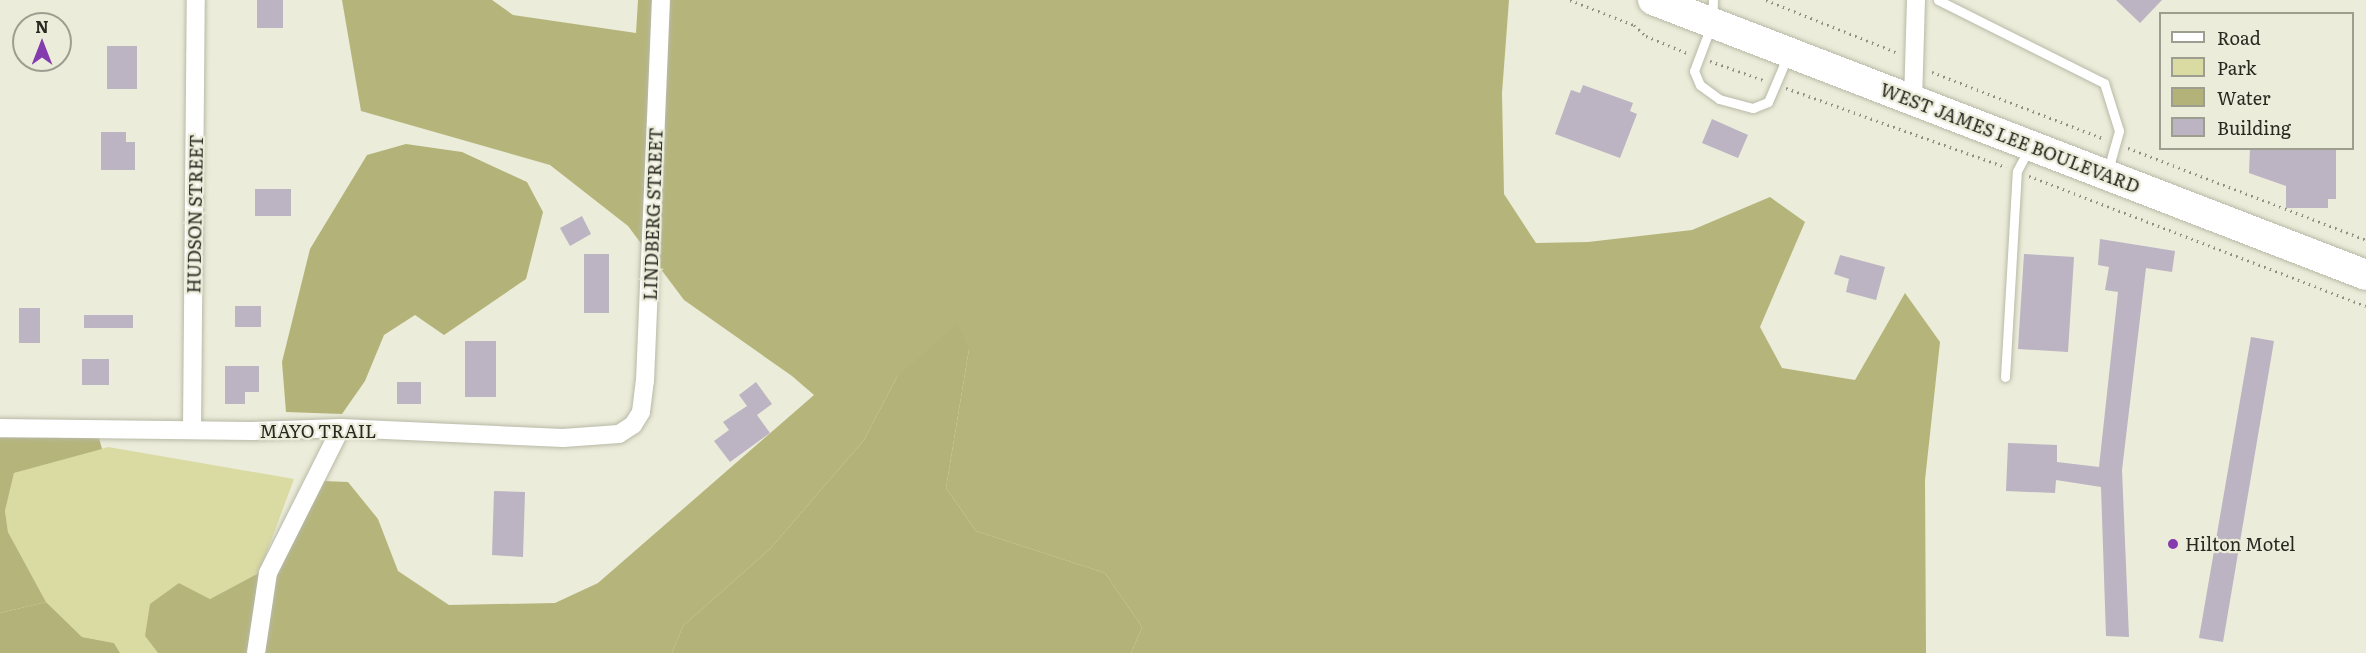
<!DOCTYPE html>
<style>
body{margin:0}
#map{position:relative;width:2366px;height:653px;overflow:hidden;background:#ebecd9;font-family:Literata,serif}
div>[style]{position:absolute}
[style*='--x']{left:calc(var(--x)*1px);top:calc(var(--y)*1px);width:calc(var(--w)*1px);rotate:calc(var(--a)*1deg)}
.green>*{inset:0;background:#dadaa3}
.forest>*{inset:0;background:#b5b57b}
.water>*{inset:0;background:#b3b379}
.building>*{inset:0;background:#bcb3c3}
.path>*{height:3px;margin-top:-1.5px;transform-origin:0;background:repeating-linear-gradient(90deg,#909183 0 1.5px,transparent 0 6px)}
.roads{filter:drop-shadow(0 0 2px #b8b9a7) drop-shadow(0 0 2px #b8b9a7)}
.lane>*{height:9px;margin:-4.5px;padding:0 4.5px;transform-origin:4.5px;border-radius:4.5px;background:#fff}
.street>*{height:18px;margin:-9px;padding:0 9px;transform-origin:9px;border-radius:9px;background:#fff}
.primary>*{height:30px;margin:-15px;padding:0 15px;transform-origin:15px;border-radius:15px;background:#fff}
.dots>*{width:16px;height:16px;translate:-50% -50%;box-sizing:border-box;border:3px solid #ebecd9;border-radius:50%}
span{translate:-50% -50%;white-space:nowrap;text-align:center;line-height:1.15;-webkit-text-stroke:4.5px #ebecd9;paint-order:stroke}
.street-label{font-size:18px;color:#292922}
.poi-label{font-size:18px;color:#292922}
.left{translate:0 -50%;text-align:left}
.legend{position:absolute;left:2159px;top:12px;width:195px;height:138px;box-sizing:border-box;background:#ebecd9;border:2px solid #9d9e90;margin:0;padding:8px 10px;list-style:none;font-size:18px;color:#292922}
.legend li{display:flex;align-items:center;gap:12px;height:30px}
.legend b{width:30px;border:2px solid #9d9e90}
.north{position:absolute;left:12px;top:12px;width:60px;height:60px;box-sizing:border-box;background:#ebecd9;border:2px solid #9d9e90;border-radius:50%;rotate:0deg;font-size:16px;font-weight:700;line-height:24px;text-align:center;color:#292922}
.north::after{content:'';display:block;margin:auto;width:21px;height:27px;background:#833bae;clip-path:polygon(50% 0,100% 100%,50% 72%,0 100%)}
</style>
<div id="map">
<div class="green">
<i style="clip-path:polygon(108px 447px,294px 479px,259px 573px,210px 599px,179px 583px,145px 636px,158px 653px,120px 653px,114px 643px,82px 637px,46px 602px,8px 532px,5px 511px,14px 473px)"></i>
</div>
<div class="forest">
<i style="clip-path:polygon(342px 0,492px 0,513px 15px,636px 33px,638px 0,652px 0,643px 246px,628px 226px,550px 165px,361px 111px)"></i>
<i style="clip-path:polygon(669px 0,1509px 0,1502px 93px,1504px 194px,1536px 243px,1588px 242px,1692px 230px,1770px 197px,1805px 222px,1760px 327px,1782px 368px,1855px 380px,1905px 293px,1940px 342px,1925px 480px,1926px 653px,1131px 653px,1142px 627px,1105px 573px,976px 531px,946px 488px,969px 349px,897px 377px,864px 440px,770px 549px,683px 626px,672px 653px,265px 653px,276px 576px,324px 481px,348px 482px,378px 519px,398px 571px,449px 605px,555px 603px,598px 583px,814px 395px,792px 376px,684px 300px,660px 268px)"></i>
<i style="clip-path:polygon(0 438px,99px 438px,102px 449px,14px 473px,5px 511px,8px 532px,46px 602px,0 613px)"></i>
<i style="clip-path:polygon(259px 573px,247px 653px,158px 653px,145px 636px,150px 604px,179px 583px,210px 599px)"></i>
</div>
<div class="water">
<i style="clip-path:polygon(406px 144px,462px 152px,527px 182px,543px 212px,526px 279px,444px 335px,415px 315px,384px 335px,365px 381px,342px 414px,286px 412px,282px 362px,310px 249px,367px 155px)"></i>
<i style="clip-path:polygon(958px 323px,969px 349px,946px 488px,976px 531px,1105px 573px,1142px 627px,1131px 653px,672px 653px,683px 626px,770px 549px,864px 440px,897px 377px)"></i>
<i style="clip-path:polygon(46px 602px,82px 637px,114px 643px,120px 653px,0 653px,0 613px)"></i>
</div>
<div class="building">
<i style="clip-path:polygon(257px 0,283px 0,283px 28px,257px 28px)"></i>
<i style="clip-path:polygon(2116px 0,2162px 0,2140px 23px)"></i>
<i style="clip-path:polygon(107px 46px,137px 46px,137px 89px,107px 89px)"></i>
<i style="clip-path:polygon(1583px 85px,1633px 103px,1630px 111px,1637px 114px,1620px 158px,1555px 134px,1571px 90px,1580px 93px)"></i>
<i style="clip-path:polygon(1712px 119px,1748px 135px,1738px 158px,1702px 143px)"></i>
<i style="clip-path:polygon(101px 132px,126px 132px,126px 142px,135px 142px,135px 170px,101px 170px)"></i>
<i style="clip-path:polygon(2250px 148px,2336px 148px,2336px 199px,2328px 199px,2328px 208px,2286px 208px,2286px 186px,2249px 173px)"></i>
<i style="clip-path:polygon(255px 189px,291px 189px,291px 216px,255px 216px)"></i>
<i style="clip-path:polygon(582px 216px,591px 234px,570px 246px,560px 228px)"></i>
<i style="clip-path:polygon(2100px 239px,2175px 251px,2172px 272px,2146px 268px,2122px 470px,2129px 637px,2106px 636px,2101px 487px,2056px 480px,2055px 493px,2006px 491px,2008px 443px,2057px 445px,2057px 462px,2099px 467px,2118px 292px,2105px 290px,2109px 267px,2098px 265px)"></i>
<i style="clip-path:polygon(584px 254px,609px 254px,609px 313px,584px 313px)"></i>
<i style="clip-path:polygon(2024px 254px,2074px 257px,2068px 352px,2018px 349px)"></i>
<i style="clip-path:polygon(1840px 255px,1885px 267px,1876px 300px,1846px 292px,1849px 279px,1834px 274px)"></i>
<i style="clip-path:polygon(235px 306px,261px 306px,261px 327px,235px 327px)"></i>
<i style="clip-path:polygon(19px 308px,40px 308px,40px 343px,19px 343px)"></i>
<i style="clip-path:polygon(84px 315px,133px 315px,133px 328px,84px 328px)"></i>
<i style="clip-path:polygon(2251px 337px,2274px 341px,2223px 642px,2199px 638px)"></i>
<i style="clip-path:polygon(465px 341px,496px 341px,496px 397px,465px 397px)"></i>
<i style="clip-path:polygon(82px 359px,109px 359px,109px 385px,82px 385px)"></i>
<i style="clip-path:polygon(225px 366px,259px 366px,259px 392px,245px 392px,245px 404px,225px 404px)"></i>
<i style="clip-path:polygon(397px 382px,421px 382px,421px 404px,397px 404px)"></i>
<i style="clip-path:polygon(756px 382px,772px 404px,757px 415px,770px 433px,730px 462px,714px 441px,729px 430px,723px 422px,747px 406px,739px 395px)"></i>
<i style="clip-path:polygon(494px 491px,525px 492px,523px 557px,492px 555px)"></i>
</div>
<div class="path">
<i style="--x:1570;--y:0;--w:69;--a:21.3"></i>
<i style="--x:1634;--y:25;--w:16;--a:43"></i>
<i style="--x:1646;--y:36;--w:44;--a:22.5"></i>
<i style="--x:1766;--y:0;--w:142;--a:21.9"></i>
<i style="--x:1710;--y:61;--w:56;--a:19.7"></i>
<i style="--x:1932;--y:72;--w:186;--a:21.2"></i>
<i style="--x:1786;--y:88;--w:234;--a:19.8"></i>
<i style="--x:2128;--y:148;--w:255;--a:21.1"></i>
<i style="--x:2029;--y:176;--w:361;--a:21.1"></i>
</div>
<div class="roads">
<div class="lane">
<i style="--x:1713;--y:0;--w:23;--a:92"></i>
<i style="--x:1712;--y:23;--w:51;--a:110.6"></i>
<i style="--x:1694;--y:71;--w:15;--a:67"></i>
<i style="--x:1700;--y:85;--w:24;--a:36"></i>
<i style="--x:1719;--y:99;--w:35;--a:15"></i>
<i style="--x:1753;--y:108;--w:16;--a:-22"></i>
<i style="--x:1768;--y:102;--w:51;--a:-66.9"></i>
<i style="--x:1938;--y:0;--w:186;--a:26.6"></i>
<i style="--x:2104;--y:83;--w:50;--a:72.6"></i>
<i style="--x:2119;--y:131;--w:41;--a:105.8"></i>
<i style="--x:2005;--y:377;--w:206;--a:-86.7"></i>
<i style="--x:2017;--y:171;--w:26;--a:-62"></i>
</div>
<div class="street">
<i style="--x:1913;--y:101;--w:101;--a:-88.3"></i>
<i style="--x:0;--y:428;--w:252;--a:0.7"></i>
<i style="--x:252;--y:431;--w:89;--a:-1.9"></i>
<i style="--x:341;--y:428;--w:222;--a:2.6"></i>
<i style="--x:563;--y:438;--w:56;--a:-4.1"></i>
<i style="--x:619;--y:434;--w:17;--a:-33"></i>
<i style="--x:633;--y:425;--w:15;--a:-58"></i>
<i style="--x:641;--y:412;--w:31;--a:-83"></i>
<i style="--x:645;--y:381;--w:381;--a:-87.6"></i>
<i style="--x:192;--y:429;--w:429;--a:-89.5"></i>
<i style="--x:256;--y:653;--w:81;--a:-81.5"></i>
<i style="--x:268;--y:573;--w:162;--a:-63.3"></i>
</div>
<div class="primary">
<i style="--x:1653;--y:0;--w:764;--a:21.09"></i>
</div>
</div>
<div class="dots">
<i style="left:2173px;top:544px;background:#833bae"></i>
</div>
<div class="street-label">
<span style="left:2010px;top:138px;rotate:21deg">WEST JAMES LEE BOULEVARD</span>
<span style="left:195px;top:214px;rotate:-89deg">HUDSON STREET</span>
<span style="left:653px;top:214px;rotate:-88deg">LINDBERG STREET</span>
<span style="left:318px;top:431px">MAYO TRAIL</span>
</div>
<div class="poi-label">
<span class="left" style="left:2185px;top:544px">Hilton Motel</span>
</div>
<ul class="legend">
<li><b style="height:8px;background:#fff"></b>Road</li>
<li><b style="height:16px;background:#dadaa3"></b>Park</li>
<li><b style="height:16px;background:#b3b379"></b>Water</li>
<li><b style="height:16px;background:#bcb3c3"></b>Building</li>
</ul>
<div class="north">N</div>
</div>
